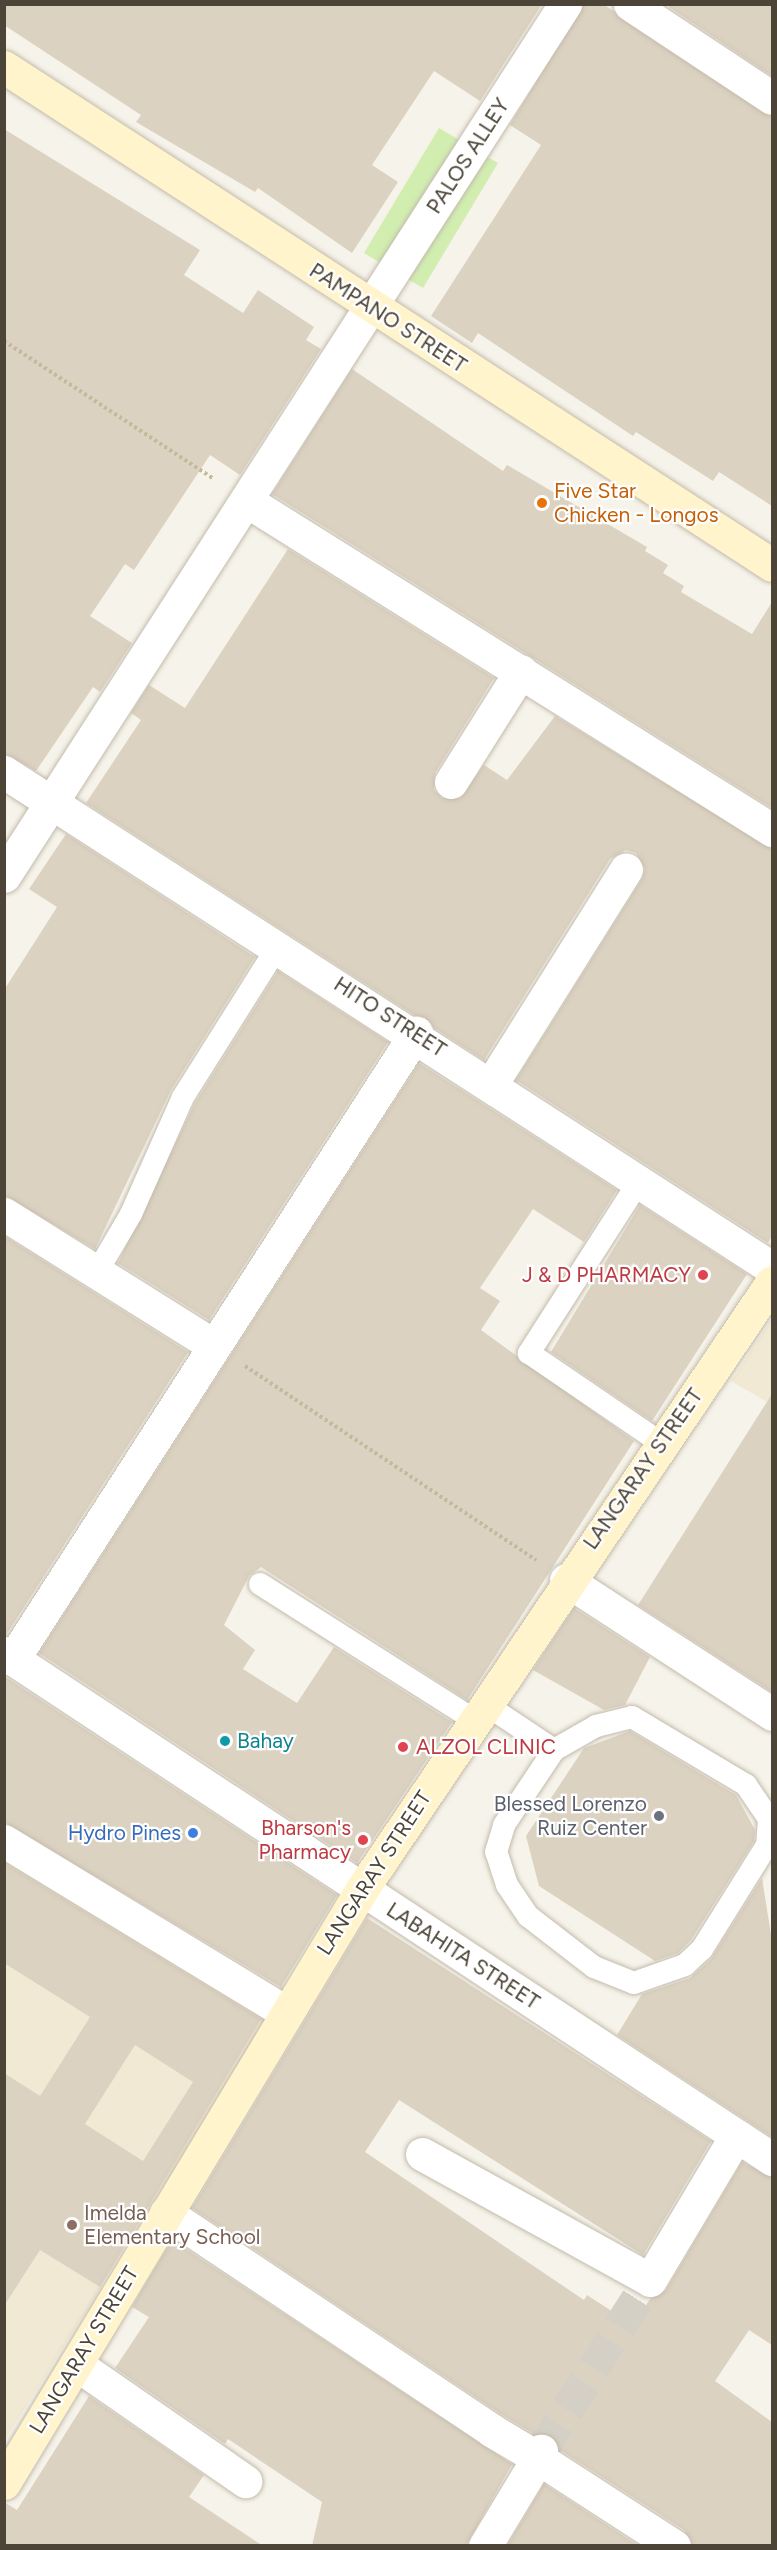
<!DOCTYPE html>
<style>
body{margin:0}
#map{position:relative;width:777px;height:2550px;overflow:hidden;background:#f6f3ea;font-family:Figtree,sans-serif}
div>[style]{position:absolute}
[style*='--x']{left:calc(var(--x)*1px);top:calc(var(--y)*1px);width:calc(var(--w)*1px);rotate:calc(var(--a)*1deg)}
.education>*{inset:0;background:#f1e9d3}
.green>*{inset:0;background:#d1eeb0}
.building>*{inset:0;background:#dcd2c1}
.street-tunnel>*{height:33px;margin-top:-16.5px;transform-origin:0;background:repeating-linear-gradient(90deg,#d4d0c6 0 33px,transparent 0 49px)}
.path>*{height:4px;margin-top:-2px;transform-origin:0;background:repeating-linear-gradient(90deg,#c6b89b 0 3px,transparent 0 6px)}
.roads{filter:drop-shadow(0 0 2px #c3bbac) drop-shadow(0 0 2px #c3bbac)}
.lane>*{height:22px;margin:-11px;padding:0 11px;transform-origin:11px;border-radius:11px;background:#fff}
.street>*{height:33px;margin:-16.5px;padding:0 16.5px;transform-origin:16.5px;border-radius:16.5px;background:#fff}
.secondary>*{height:33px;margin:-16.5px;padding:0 16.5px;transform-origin:16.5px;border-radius:16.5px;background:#fff4cc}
.dots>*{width:16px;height:16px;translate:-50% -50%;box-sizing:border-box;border:3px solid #fff;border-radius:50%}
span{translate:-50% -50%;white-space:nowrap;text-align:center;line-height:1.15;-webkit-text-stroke:4.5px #fff;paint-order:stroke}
.street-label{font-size:21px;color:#4c4437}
.food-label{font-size:21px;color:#c56008}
.left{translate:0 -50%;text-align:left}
.health-label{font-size:21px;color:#be3a42}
.right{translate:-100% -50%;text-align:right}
.culture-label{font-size:21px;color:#0d838f}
.worship-label{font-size:21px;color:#5b616d}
.shop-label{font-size:21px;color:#366cbe}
.education-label{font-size:21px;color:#785e54}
.frame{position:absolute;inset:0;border:6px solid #4c4437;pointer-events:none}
</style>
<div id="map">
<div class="education">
<i style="clip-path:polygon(772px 1319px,772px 1405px,731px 1381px)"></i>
<i style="clip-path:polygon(5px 1848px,275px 2009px,5px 2440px)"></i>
</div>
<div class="green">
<i style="clip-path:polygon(439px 128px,498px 163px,423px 288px,364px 253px)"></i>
</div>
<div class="building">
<i style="clip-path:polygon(4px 4px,542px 4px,480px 101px,434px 71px,372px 165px,398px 182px,352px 253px,258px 188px,255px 192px,136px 122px,141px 115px,4px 25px)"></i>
<i style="clip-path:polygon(584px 4px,603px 4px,772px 116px,772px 506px,719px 472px,713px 481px,636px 432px,633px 436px,478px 333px,472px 343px,431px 316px,541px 145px,510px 125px)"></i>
<i style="clip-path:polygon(671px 4px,772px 4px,772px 76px,669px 7px)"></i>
<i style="clip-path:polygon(4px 129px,200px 250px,184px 275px,243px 313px,258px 290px,314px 327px,306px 340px,321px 349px,240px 475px,210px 455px,134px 570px,125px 564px,90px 616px,132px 643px,100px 692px,93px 687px,36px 771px,4px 753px)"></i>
<i style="clip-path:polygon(352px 369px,503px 471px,507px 465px,647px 547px,645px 551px,668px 565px,663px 573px,684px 586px,681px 592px,752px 634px,772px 602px,772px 808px,272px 494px)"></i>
<i style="clip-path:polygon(288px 549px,494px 678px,435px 773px,434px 790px,442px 798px,460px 798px,484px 765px,507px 780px,555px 716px,772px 849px,772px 1236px,768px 1243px,516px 1080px,642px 879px,645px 869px,636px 853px,626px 850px,610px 859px,484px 1060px,86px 803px,141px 720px,131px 713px,149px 685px,185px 708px)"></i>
<i style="clip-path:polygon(66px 834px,255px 957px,171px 1090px,95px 1249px,4px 1195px,4px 990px,57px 907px,29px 889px)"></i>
<i style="clip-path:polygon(278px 971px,388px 1042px,209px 1320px,118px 1263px,195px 1103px)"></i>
<i style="clip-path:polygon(419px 1063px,617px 1190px,584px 1242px,533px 1209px,480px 1288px,500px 1301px,481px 1330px,634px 1441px,467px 1700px,261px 1567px,249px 1576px,224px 1625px,255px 1650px,243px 1669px,297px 1703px,334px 1647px,452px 1722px,357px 1863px,39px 1653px)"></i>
<i style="clip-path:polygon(640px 1205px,747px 1274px,652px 1421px,551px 1352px)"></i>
<i style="clip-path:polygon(4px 1236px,188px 1352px,6px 1635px,4px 1634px)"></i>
<i style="clip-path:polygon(772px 1394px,772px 1692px,638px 1605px)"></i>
<i style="clip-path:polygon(574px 1608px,650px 1657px,625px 1705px,604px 1710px,533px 1670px)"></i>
<i style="clip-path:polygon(4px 1676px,337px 1895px,281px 1987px,4px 1822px)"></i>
<i style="clip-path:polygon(630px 1731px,736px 1795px,755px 1830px,754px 1841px,691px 1940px,678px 1953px,655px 1961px,539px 1886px,526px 1836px,584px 1748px)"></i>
<i style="clip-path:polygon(evenodd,4px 1863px,261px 2019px,100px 2287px,40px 2250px,4px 2306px,4px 2073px,40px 2096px,90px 2017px,4px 1963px,4px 1863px,135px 2045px,193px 2082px,143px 2161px,85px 2124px,135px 2045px)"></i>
<i style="clip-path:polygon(762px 1878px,772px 1941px,772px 2137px,617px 2035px,642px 1994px,690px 1978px,711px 1959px)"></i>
<i style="clip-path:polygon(367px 1918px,711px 2141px,643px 2255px,399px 2100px,365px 2152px,584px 2300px,587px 2295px,633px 2325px,650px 2299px,666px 2290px,742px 2162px,772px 2177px,772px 2345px,749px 2330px,715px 2381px,772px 2422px,772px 2546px,692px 2546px,684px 2530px,560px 2450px,549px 2434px,534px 2434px,501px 2414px,192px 2208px)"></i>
<i style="clip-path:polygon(172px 2240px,512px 2464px,466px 2546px,312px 2546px,322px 2502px,228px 2439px,225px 2444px,115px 2368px,149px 2317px,132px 2307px)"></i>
<i style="clip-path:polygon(89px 2396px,204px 2475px,189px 2497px,263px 2546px,4px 2546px,4px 2502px,17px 2510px)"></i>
<i style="clip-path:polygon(544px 2484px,639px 2546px,507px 2546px)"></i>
</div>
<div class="street-tunnel">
<i style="--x:541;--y:2451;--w:187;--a:-57.7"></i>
</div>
<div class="path">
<i style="--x:4;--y:341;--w:251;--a:33.3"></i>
<i style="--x:245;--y:1366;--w:350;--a:33.7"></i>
</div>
<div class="roads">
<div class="lane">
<i style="--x:640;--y:1180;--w:206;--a:122.7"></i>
<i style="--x:529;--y:1353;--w:160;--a:34.3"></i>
<i style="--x:97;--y:1272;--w:67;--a:-59.6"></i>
<i style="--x:131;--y:1214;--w:128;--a:-66"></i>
<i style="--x:183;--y:1097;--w:178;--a:-57.8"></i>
<i style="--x:260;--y:1584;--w:254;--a:32.4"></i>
<i style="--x:485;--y:1704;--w:83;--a:33.7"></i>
<i style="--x:632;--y:1717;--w:133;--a:30.8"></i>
<i style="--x:746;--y:1785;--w:41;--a:55.9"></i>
<i style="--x:769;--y:1819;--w:26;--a:94"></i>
<i style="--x:767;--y:1845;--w:123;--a:122"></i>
<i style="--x:702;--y:1949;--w:23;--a:137"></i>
<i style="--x:685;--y:1965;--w:54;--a:160.6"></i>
<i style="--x:634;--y:1983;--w:43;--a:-158.2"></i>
<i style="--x:594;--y:1967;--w:83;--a:-142.3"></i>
<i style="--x:528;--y:1916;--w:37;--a:-124"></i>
<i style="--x:507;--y:1885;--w:35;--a:-108"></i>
<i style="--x:496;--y:1852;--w:28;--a:-73"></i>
<i style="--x:504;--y:1825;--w:90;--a:-56.3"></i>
<i style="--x:554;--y:1750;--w:48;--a:-29.7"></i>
<i style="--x:596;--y:1726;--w:37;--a:-14"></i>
</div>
<div class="street">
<i style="--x:630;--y:4;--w:170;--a:33.5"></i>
<i style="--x:247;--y:501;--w:620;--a:32.07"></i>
<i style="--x:4;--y:772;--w:914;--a:32.86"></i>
<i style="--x:451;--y:782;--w:131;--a:-57.8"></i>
<i style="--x:4;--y:876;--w:1037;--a:-57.24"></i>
<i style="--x:492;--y:1083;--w:252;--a:-57.9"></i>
<i style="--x:4;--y:1214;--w:247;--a:32.1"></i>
<i style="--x:566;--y:1580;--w:246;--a:33"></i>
<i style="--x:4;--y:1653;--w:920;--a:33.38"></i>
<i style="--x:13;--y:1659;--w:745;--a:-57.23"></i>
<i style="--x:4;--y:1841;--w:331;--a:31.3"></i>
<i style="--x:422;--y:2154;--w:260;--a:28.9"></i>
<i style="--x:650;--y:2280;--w:168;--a:-59.2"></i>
<i style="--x:166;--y:2213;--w:391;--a:33.7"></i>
<i style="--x:491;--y:2430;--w:55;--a:30.8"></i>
<i style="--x:538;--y:2458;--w:8;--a:-67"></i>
<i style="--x:76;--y:2364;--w:206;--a:34.7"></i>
<i style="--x:485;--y:2546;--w:103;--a:-58.9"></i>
<i style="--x:538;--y:2458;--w:162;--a:32.9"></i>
</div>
<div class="secondary">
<i style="--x:4;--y:67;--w:915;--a:32.96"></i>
<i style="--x:4;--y:2483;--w:694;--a:-58.92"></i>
<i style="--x:362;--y:1889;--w:732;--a:-55.96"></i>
</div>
</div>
<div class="dots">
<i style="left:542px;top:503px;background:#e8710a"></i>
<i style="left:703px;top:1275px;background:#e0444e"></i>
<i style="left:225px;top:1741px;background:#0f9aa8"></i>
<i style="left:403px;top:1747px;background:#e0444e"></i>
<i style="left:659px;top:1816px;background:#6b7280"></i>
<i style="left:193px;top:1833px;background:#3f7fe0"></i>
<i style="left:363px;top:1840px;background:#e0444e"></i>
<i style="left:72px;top:2225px;background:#8d6e63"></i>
</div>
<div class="street-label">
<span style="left:468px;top:156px;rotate:-57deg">PALOS ALLEY</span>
<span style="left:388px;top:318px;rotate:33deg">PAMPANO STREET</span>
<span style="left:390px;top:1017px;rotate:33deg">HITO STREET</span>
<span style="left:643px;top:1469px;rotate:-55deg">LANGARAY STREET</span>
<span style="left:374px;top:1873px;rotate:-57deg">LANGARAY STREET</span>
<span style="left:463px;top:1956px;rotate:33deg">LABAHITA STREET</span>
<span style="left:84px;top:2350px;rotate:-59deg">LANGARAY STREET</span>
</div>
<div class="food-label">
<span class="left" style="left:554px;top:503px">Five Star<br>Chicken - Longos</span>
</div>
<div class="health-label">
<span class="right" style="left:691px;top:1275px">J &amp; D PHARMACY</span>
<span class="left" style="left:416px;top:1747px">ALZOL CLINIC</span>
<span class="right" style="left:351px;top:1840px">Bharson's<br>Pharmacy</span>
</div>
<div class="culture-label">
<span class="left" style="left:237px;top:1741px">Bahay</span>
</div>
<div class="worship-label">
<span class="right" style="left:647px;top:1816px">Blessed Lorenzo<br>Ruiz Center</span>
</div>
<div class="shop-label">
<span class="right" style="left:181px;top:1833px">Hydro Pines</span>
</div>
<div class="education-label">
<span class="left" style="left:84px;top:2225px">Imelda<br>Elementary School</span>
</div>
<div class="frame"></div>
</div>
